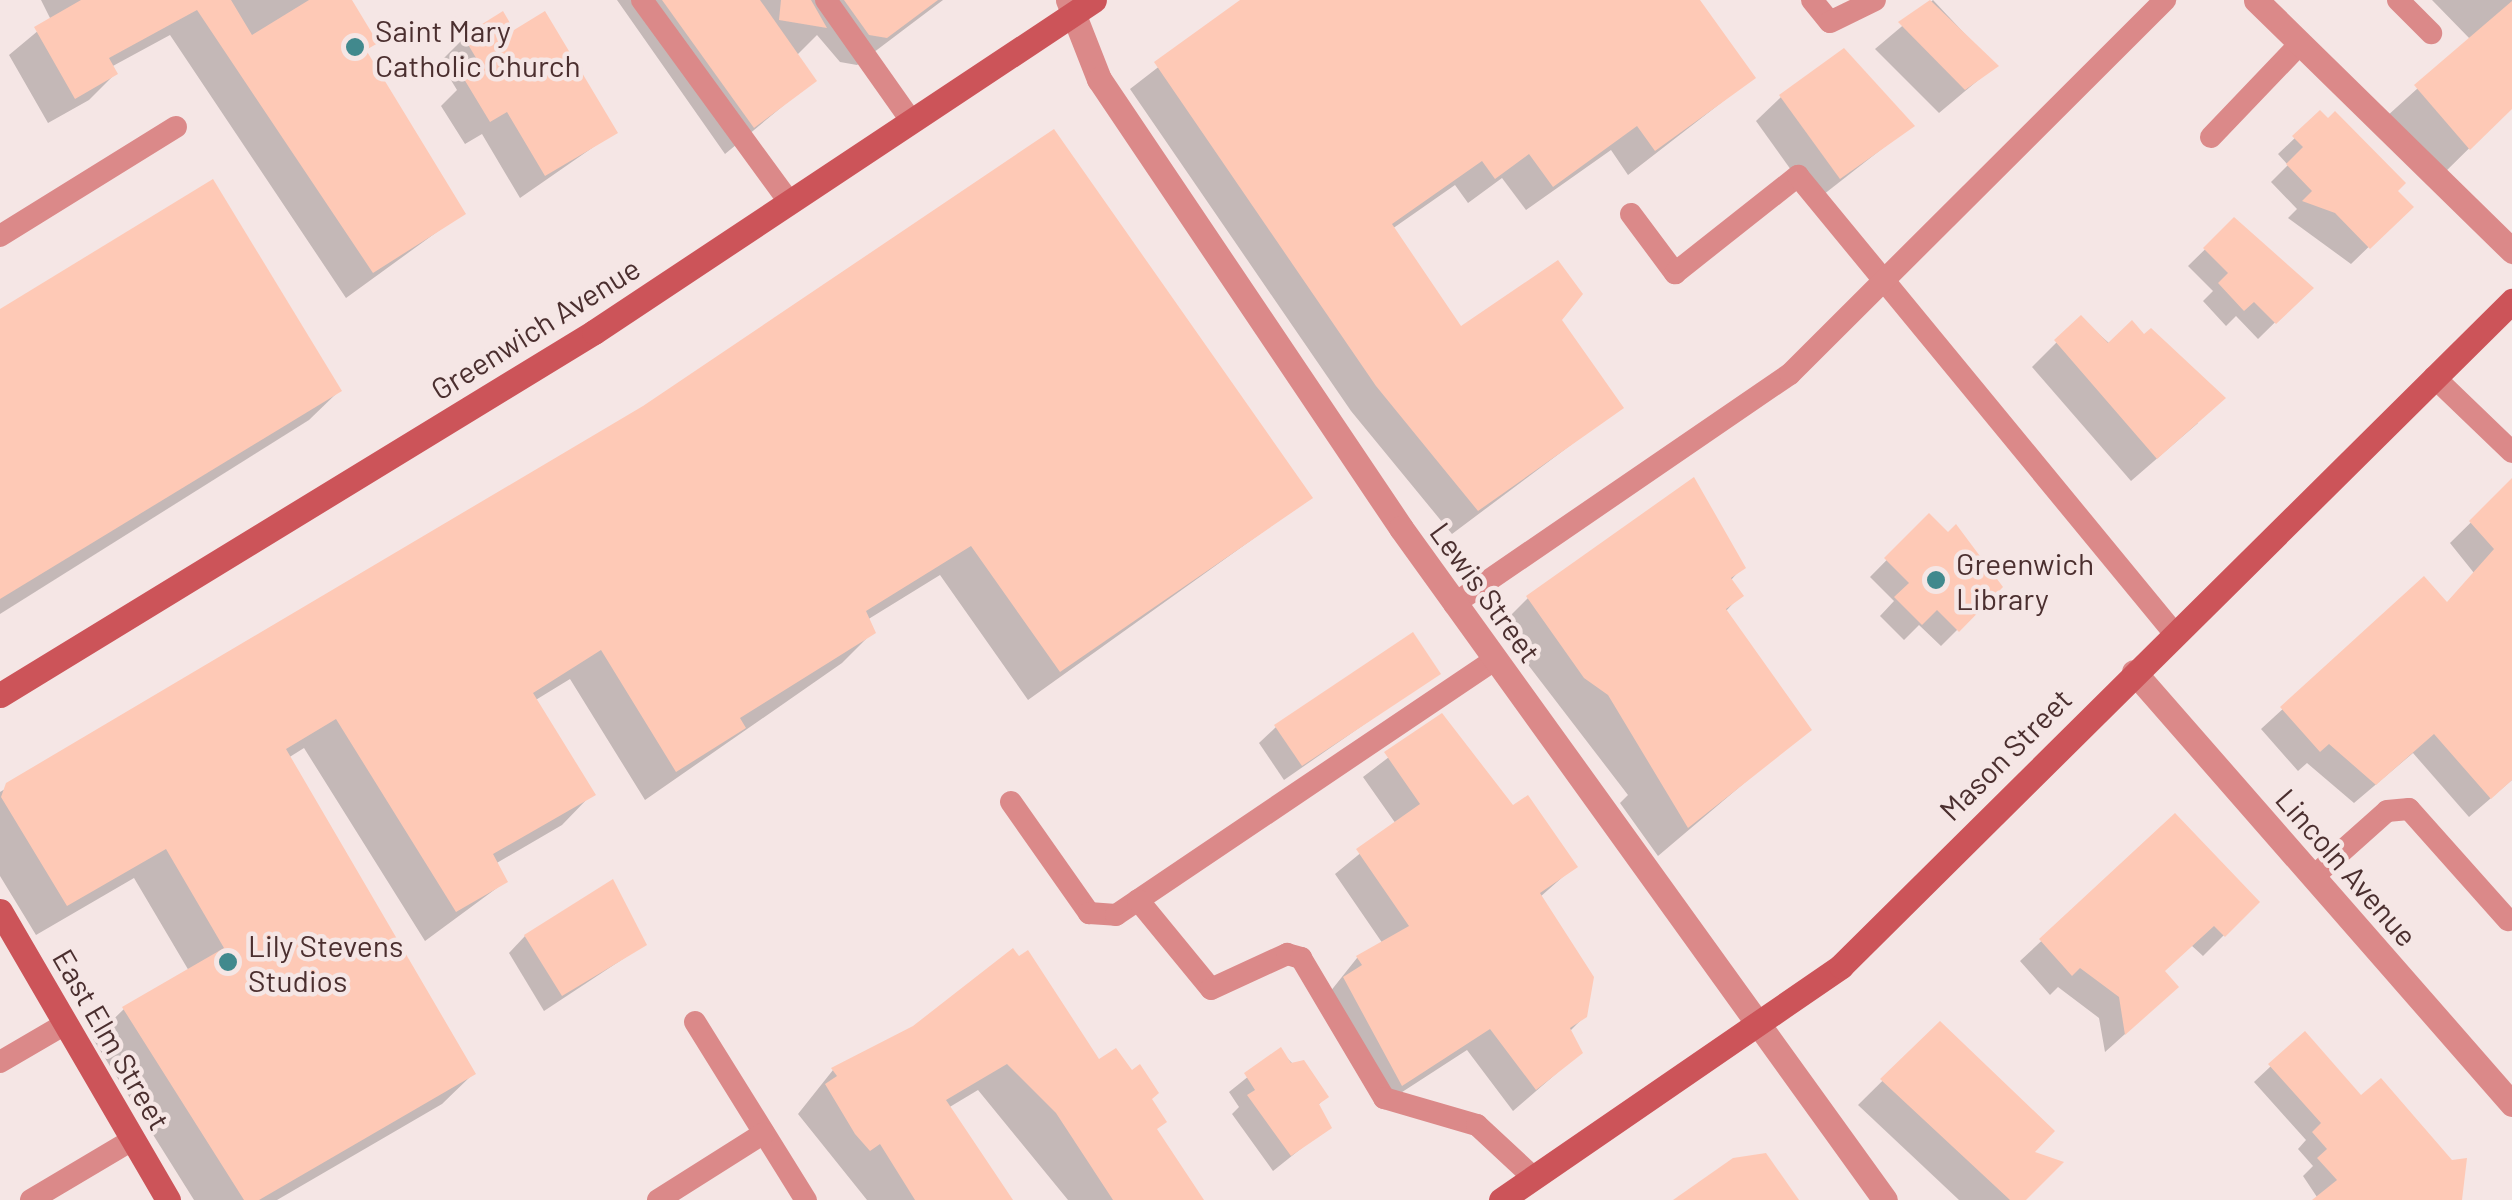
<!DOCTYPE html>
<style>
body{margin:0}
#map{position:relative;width:2512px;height:1200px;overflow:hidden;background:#f5e6e5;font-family:Barlow,sans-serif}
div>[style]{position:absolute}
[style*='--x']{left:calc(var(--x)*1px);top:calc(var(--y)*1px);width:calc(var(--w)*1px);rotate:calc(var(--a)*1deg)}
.shadow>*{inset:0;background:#0003}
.building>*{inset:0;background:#fec9b6}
.lane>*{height:22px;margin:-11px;padding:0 11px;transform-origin:11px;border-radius:11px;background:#db8989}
.street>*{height:25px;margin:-12.5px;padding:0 12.5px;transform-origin:12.5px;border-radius:12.5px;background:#db8989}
.secondary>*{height:25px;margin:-12.5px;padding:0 12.5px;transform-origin:12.5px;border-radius:12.5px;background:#cc5459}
.dots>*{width:28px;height:28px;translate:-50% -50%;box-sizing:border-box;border:5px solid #f5e6e5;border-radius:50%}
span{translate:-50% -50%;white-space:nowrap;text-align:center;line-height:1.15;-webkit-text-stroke:9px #f5e6e5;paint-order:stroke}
.poi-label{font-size:30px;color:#4b2f2f}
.left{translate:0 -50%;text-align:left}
.street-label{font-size:30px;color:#4b2f2f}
</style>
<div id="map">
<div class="shadow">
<i style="clip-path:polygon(41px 0,349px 0,375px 42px,364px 53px,463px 213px,346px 298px,170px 35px,111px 67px,115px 74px,89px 100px,48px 123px,9px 55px,51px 20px)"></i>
<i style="clip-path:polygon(617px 0,943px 0,857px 65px,840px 62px,817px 35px,796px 56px,813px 81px,725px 154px)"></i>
<i style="clip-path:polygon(1245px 0,1697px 0,1753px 78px,1628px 175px,1611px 150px,1526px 210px,1502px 178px,1468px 203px,1455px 185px,1392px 229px,1461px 330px,1558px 320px,1620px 408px,1452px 534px,1351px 411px,1130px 89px)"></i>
<i style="clip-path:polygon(1933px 0,1995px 66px,1939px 113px,1875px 49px)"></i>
<i style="clip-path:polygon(2432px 0,2512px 0,2512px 106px,2439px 178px,2386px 117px,2471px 40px)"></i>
<i style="clip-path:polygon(513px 33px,615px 132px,520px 198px,482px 134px,465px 144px,441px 106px,457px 90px,440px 62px,464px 38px)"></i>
<i style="clip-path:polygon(1781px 97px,1911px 126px,1814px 202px,1756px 121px)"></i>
<i style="clip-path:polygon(2320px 114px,2410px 207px,2351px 264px,2288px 218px,2297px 209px,2271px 182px,2288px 165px,2278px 154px)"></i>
<i style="clip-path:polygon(2234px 221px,2310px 288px,2258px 339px,2236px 316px,2226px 326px,2203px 301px,2213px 291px,2188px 266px)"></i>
<i style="clip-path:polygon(0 312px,339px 391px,309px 420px,0 614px)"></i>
<i style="clip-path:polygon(2081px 318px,2198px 423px,2131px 481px,2032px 367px)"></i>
<i style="clip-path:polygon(644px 409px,1310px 498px,1028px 700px,940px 575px,867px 620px,873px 632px,842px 663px,645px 800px,570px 679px,534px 701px,592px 794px,562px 825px,495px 864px,505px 882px,425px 941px,304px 748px,288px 758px,473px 1074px,442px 1104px,277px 1200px,194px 1200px,93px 1039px,124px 1009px,189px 971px,134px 878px,36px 935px,0 876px,0 792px)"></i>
<i style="clip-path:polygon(2512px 482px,2512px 780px,2469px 817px,2413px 753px,2354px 803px,2307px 763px,2298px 771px,2261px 729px,2424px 580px,2446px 604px,2474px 573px,2450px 543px)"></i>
<i style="clip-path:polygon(1929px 517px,2000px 587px,1941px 646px,1919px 625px,1904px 640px,1880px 616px,1894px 601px,1870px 577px)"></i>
<i style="clip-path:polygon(1743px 567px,1730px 581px,1740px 596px,1725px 612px,1808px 729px,1658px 856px,1620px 803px,1628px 795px,1499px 627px,1528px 598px)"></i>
<i style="clip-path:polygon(1438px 673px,1284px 780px,1259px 743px,1276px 727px)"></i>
<i style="clip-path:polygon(1441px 717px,1513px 809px,1574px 867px,1540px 897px,1585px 1016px,1569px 1032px,1580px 1053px,1513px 1111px,1467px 1050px,1379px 1107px,1322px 1002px,1357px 958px,1383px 944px,1335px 874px,1396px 824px,1363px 777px)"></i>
<i style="clip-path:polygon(2175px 816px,2257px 902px,2203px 956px,2191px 945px,2162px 971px,2155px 1007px,2105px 1052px,2099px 1018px,2058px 987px,2050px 995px,2020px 961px)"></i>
<i style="clip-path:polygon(525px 936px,644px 945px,544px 1011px,509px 953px)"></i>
<i style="clip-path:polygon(1940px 1024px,2031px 1153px,2022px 1200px,1959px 1200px,1858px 1105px)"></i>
<i style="clip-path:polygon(915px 1028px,1098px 1062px,1149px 1100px,1155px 1130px,1198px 1200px,1068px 1200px,978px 1090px,948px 1108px,1010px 1200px,867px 1200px,798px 1114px,833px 1070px)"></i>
<i style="clip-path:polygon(2305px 1034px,2361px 1098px,2459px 1200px,2319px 1200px,2303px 1176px,2313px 1166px,2298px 1149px,2306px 1140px,2254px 1082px)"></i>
<i style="clip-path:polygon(1280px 1051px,1326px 1097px,1317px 1106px,1328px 1127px,1273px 1171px,1232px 1114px,1239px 1107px,1229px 1092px)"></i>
</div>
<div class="building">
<i style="clip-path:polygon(81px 0,231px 0,252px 35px,309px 0,352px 0,378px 43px,366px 50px,466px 214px,373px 273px,197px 10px,109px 58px,118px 74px,75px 99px,34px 27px)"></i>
<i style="clip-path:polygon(662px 0,760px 0,817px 81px,754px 128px)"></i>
<i style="clip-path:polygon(781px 0,811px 0,827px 28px,779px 20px)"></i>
<i style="clip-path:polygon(844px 0,938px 0,887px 38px,869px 35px)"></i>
<i style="clip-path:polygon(1240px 0,1700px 0,1756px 78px,1655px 151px,1637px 126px,1553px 187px,1529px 154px,1495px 179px,1482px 161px,1392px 224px,1461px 326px,1558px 260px,1583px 294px,1562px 320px,1624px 408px,1478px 511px,1376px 386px,1154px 62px)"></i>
<i style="clip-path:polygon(1930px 0,1999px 66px,1965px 90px,1898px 22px)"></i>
<i style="clip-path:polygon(2512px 1px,2512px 109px,2470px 150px,2414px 85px)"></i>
<i style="clip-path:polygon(503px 11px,514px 30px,545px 11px,618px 133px,545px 176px,507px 112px,490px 122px,464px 79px,482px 68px,463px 36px)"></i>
<i style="clip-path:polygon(1844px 48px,1915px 126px,1840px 179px,1779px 95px)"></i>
<i style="clip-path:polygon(2320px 110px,2328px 118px,2335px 111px,2406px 183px,2398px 191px,2414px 207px,2370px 249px,2335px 213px,2302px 201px,2312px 191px,2286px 164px,2303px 147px,2292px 136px)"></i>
<i style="clip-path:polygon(1054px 129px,1313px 498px,1060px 672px,971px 546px,866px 611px,876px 633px,740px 718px,746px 728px,676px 772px,601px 650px,533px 693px,596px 795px,493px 854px,508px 882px,456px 912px,336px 719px,286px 749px,476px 1074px,259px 1200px,244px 1200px,122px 1007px,224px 948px,166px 849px,67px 906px,1px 797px,6px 783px,643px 406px)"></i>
<i style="clip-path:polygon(213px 179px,342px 391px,0 599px,0 309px)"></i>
<i style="clip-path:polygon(2234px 217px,2314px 288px,2276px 324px,2254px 302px,2244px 311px,2218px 283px,2228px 273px,2203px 248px)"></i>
<i style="clip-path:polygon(2081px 315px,2108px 343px,2132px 320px,2144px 334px,2151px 328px,2226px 398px,2157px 459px,2054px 340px)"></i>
<i style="clip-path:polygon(1694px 477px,1746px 568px,1731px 578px,1744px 596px,1726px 609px,1812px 730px,1688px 828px,1608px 695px,1584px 678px,1526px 596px)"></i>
<i style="clip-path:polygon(2512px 478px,2512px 780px,2491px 799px,2434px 734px,2376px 785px,2329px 744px,2320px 752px,2280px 707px,2424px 576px,2447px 602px,2494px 549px,2469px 521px)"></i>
<i style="clip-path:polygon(1929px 513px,1948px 532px,1956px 524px,2003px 587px,1959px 632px,1937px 610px,1922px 625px,1894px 597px,1909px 583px,1884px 558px)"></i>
<i style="clip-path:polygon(1413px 632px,1441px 674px,1302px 766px,1274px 725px)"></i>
<i style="clip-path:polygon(1442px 713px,1513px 805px,1528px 795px,1578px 867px,1540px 893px,1594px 977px,1587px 1017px,1570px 1028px,1583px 1053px,1536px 1090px,1490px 1029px,1402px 1086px,1343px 977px,1362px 965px,1356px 956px,1409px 926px,1356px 849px,1420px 804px,1384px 752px)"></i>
<i style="clip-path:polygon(2175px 813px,2260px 902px,2225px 937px,2214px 926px,2165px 971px,2179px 987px,2125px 1035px,2119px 997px,2080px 968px,2072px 976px,2039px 939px)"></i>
<i style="clip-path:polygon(613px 879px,647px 945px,562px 996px,524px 935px)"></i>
<i style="clip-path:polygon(1013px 948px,1019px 956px,1028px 950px,1099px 1059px,1116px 1048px,1132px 1070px,1140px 1064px,1159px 1093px,1152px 1099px,1167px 1122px,1157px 1129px,1204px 1200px,1113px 1200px,1056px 1113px,1007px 1064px,946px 1100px,1013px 1200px,915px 1200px,880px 1144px,870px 1151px,855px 1134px,825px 1084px,837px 1076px,831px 1068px,913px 1026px)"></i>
<i style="clip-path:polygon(1940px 1021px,2055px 1131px,2035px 1152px,2064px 1162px,2026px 1200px,2010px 1200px,1880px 1079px)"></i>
<i style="clip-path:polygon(2305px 1031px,2361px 1095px,2381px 1078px,2452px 1160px,2467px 1158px,2462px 1200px,2312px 1200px,2337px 1180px,2317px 1158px,2327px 1149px,2312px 1132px,2321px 1123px,2268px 1064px)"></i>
<i style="clip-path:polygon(1281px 1047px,1291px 1063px,1304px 1060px,1329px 1097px,1319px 1104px,1332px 1128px,1291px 1156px,1247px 1095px,1255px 1090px,1244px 1073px)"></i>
<i style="clip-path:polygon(1766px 1153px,1799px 1200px,1673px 1200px,1733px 1158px)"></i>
</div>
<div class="lane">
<i style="--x:642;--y:0;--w:251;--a:53.9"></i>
<i style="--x:826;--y:0;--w:149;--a:54.8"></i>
<i style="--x:1812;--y:0;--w:28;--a:51"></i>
<i style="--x:1830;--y:22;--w:50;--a:-26.1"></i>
<i style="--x:2398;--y:0;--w:47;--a:45"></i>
<i style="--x:2211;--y:137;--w:129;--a:-46.3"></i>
<i style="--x:1631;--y:214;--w:74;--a:53.3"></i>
<i style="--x:1675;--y:273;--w:157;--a:-38.3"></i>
<i style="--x:1798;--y:176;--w:592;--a:50.55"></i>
<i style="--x:0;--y:236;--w:207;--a:-31.8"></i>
<i style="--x:2434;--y:377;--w:108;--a:43.9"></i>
<i style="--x:1454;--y:604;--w:407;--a:-34.4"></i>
<i style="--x:1790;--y:374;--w:530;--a:-44.92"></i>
<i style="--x:1011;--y:802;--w:136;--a:54.9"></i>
<i style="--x:1089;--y:913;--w:27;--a:4"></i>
<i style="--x:1116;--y:915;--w:456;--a:-34"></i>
<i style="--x:2313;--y:877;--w:99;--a:-41.7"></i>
<i style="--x:2387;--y:811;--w:22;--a:-5"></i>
<i style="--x:2409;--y:809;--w:149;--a:48.3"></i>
<i style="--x:1138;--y:900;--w:115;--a:50.6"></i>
<i style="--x:1211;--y:989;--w:84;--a:-24.7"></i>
<i style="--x:1287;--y:954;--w:15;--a:16"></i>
<i style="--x:1301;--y:958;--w:163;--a:59.3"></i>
<i style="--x:1384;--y:1098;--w:97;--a:16.2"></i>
<i style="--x:1477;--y:1125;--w:76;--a:42.9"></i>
<i style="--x:695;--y:1022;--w:210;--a:58.1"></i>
<i style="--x:0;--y:1062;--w:75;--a:-30.3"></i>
<i style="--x:31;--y:1200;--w:117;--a:-30.7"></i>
<i style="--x:658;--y:1200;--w:125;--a:-32.3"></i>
</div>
<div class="street">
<i style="--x:1068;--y:0;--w:85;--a:68.6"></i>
<i style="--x:1099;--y:79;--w:541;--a:56.07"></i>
<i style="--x:1401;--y:528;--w:828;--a:54.24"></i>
<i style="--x:2256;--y:0;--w:359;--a:44.4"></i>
<i style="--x:2134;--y:672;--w:574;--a:48.81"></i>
</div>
<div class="secondary">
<i style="--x:0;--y:695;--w:696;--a:-31.43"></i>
<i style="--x:594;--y:332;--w:600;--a:-33.58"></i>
<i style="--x:0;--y:911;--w:334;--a:59.8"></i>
<i style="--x:1501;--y:1200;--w:413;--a:-34.5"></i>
<i style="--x:1841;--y:966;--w:945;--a:-44.74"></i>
</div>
<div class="dots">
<i style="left:355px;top:47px;background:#41898d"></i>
<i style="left:1936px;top:580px;background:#41898d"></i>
<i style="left:228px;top:962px;background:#41898d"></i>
</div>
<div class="poi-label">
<span class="left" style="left:375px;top:47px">Saint Mary<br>Catholic Church</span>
<span class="left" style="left:1956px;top:580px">Greenwich<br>Library</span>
<span class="left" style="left:248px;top:962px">Lily Stevens<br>Studios</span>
</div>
<div class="street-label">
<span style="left:535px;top:328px;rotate:-32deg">Greenwich Avenue</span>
<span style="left:1486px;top:592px;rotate:54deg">Lewis Street</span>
<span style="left:2005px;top:754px;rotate:-45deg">Mason Street</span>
<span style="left:2347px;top:867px;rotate:49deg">Lincoln Avenue</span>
<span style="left:112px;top:1039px;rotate:60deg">East Elm Street</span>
</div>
</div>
